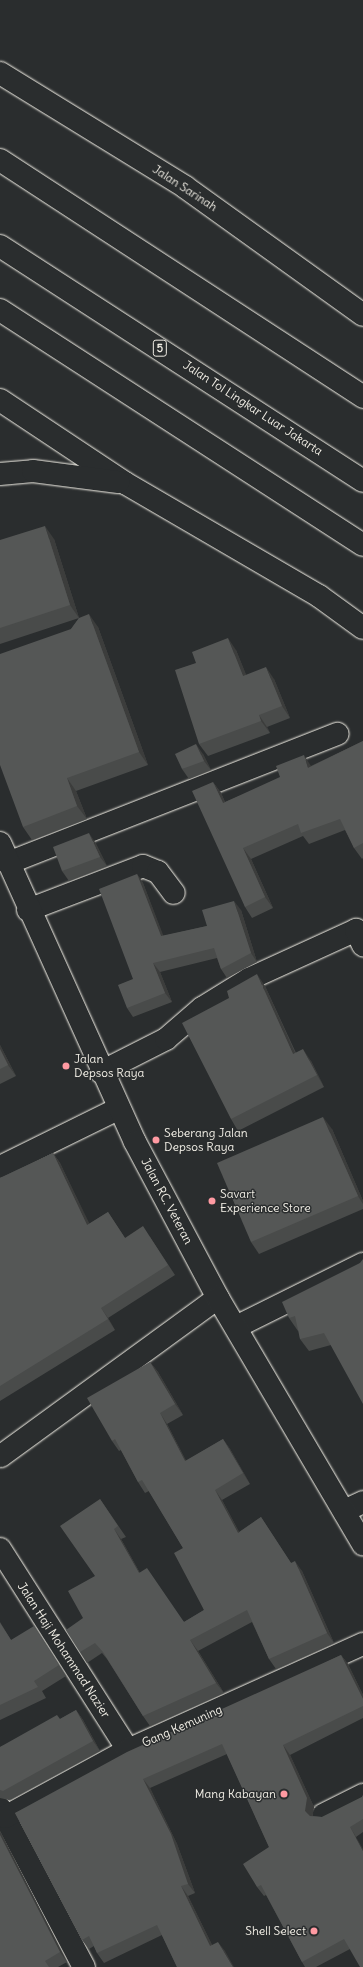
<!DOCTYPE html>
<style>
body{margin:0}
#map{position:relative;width:363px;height:1967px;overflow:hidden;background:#2a2d2e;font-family:Delius,sans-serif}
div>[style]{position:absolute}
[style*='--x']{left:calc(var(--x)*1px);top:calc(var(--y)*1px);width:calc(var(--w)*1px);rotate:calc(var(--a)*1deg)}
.roads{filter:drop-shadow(0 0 1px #f4f1e8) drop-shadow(0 0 1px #f4f1e8)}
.minor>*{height:22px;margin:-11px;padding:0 11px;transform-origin:11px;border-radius:11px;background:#2a2d2e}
.major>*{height:22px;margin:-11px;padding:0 11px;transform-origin:11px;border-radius:11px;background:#2a2d2e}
.highway>*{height:22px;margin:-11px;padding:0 11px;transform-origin:11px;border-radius:11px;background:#2a2d2e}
.wall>*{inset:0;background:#494b4a}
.shaded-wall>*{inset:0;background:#3c3d3c}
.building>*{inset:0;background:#555756}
.dots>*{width:11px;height:11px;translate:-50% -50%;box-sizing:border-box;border:2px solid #2a2d2e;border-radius:50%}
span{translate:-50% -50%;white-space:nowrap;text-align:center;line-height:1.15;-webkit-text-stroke:3px #2a2d2e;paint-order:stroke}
.shield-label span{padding:1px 3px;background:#2a2d2e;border:1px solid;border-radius:3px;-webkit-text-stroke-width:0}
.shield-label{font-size:11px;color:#f4f1e8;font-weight:700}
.street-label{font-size:12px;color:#f4f1e8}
.poi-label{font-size:12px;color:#f4f1e8}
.left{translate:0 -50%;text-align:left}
.right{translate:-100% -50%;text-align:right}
</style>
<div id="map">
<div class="roads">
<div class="minor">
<i style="--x:0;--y:73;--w:217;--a:31.6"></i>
<i style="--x:185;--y:187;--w:219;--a:35.7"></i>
<i style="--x:8;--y:863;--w:354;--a:-21.4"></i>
<i style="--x:28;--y:910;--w:123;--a:-20.9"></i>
<i style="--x:143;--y:866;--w:16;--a:22"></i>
<i style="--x:158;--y:872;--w:26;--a:53"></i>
<i style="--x:101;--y:1072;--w:73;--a:-26.9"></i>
<i style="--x:166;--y:1039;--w:48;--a:-40.7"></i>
<i style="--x:202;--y:1008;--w:55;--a:-31.7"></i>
<i style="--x:249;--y:979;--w:118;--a:-24.6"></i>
<i style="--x:356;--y:930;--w:17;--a:65"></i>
<i style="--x:0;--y:1167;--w:131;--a:-26.2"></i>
<i style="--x:236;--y:1327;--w:142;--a:-26.4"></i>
<i style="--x:1;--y:1456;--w:268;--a:-36.1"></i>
<i style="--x:344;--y:1511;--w:21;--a:-25"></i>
<i style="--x:0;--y:1549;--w:238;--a:57.5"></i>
<i style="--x:0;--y:1808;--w:180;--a:62.2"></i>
<i style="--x:323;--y:1815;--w:45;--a:-26.6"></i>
<i style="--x:5;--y:1817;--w:140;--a:-28.6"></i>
<i style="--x:128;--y:1750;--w:258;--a:-24.3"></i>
</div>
<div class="major">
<i style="--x:0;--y:843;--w:328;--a:65.7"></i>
<i style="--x:135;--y:1142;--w:177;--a:62"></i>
<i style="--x:218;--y:1298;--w:286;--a:59.5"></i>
</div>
<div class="highway">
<i style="--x:0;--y:160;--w:434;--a:33.1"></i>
<i style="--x:0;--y:246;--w:432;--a:32.9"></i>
<i style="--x:0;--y:310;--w:432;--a:32.9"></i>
<i style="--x:0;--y:400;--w:150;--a:33.6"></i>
<i style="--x:125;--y:483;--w:225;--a:30.2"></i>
<i style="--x:319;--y:596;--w:54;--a:36"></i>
<i style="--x:0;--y:474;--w:33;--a:-5"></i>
<i style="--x:33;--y:471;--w:86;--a:7.4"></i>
</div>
</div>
<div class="wall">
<i style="clip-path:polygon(54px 539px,79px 618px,98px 627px,148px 765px,76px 791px,87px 819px,32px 840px,23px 827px,71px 629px,79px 618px,0 644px,0 540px)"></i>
<i style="clip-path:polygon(236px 650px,246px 675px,274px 679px,290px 718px,267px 727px,270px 733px,208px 756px,199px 744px)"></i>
<i style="clip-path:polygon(363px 741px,363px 858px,362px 859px,354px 848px,345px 830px,309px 844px,303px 836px,251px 859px,273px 908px,252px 918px,245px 907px,213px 782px,221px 793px,225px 802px,311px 766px)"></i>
<i style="clip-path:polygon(203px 754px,211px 770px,189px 779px,182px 769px)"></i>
<i style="clip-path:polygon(95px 842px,107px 866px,69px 881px,62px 871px)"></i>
<i style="clip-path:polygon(137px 874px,143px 883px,163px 936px,207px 926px,241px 910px,257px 962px,227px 978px,221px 969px,217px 958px,160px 972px,172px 1002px,133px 1017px,127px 1008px,133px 979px)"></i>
<i style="clip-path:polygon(265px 986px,296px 1053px,311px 1061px,324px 1087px,238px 1131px,231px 1119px)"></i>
<i style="clip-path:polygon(0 1045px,16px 1076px,0 1084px)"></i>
<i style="clip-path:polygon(332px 1129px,363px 1201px,363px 1209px,259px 1254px,251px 1242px)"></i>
<i style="clip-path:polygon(53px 1153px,60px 1163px,89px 1224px,108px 1212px,125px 1238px,150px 1237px,175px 1275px,108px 1318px,115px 1330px,0 1401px,0 1178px)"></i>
<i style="clip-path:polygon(360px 1263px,331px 1345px,309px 1351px,300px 1339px,299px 1330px,298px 1331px,289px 1318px)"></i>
<i style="clip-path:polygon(150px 1362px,158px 1372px,183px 1415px,167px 1424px,186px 1461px,223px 1439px,230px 1449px,250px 1484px,222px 1500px,239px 1532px,261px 1517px,291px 1563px,302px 1571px,334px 1643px,276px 1669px,269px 1659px,252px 1622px,198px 1651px,224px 1693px,150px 1726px,143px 1716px,107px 1659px,102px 1653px,87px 1663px,80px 1652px,83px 1618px,95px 1576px,100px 1499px,126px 1537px,121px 1539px,140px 1573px,184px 1622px,204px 1610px,183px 1548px,149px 1491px,145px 1493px,138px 1482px,121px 1450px,119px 1451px,112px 1441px)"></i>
<i style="clip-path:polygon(0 1622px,11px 1640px,41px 1637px,66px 1676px,42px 1691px,46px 1698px,0 1720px)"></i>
<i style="clip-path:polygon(341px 1655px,348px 1664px,363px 1695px,363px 1718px,290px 1755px,314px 1807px,312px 1816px,322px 1817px,362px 1797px,363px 1795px,363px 1832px,356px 1837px,350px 1949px,316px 1967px,305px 1967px,302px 1962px,266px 1895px,264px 1896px,257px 1887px,269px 1847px,227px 1754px,150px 1788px,177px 1844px,195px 1893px,188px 1896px,212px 1945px,225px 1951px,177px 1967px,162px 1935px,104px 1963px,97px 1953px,94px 1946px,89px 1949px,82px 1940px,15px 1813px)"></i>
<i style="clip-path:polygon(76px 1710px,83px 1720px,100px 1751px,9px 1800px,0 1798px,0 1747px,60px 1719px)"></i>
<i style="clip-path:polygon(0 1831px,67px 1962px,58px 1967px,0 1967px)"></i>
</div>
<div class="shaded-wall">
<i style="clip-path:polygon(45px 526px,54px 539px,79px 618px,70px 605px)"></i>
<i style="clip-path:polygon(89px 614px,98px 627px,148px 765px,139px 752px)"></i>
<i style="clip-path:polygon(228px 638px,236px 650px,252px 689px,243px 676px)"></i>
<i style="clip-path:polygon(266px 667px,274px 679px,290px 718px,282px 706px)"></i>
<i style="clip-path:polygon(259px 715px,267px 727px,270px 733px,261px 721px)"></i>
<i style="clip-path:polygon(196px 744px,203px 754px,211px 770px,204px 761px)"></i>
<i style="clip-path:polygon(304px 755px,311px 766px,308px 768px)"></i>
<i style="clip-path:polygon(67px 778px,76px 791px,87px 819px,77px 806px)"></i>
<i style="clip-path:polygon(213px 782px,221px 793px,230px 814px,223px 803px)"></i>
<i style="clip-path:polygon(89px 833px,95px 842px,107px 866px,100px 857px)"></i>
<i style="clip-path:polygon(243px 848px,251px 859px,273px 908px,265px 897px)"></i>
<i style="clip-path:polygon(137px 874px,143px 883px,167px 945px,161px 936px)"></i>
<i style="clip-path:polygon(234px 901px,241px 910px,257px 962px,251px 953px)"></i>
<i style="clip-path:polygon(153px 963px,160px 972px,172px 1002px,165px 993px)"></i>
<i style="clip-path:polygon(257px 974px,265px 986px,301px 1066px,293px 1054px)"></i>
<i style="clip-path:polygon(0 1045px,16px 1076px,8px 1065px,0 1049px)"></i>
<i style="clip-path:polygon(303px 1049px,311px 1061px,324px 1087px,317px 1075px)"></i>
<i style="clip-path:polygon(323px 1117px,332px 1129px,363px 1201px,363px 1204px,358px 1196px)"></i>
<i style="clip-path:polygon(53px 1153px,60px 1163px,95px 1235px,87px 1225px)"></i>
<i style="clip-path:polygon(101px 1308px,108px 1318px,115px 1330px)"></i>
<i style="clip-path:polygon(150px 1362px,158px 1372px,183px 1415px,175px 1404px)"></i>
<i style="clip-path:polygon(160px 1413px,167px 1424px,192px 1472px,185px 1461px)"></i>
<i style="clip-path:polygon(223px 1439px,230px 1449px,250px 1484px,243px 1473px)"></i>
<i style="clip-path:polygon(215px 1490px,222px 1500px,245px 1543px,238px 1533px)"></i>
<i style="clip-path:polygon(114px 1529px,121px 1539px,146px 1584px,139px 1573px)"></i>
<i style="clip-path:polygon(295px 1561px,302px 1571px,334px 1643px,327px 1633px)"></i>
<i style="clip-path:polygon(190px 1640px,198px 1651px,224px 1693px,216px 1683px)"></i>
<i style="clip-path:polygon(341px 1655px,348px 1664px,363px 1695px,363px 1699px)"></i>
<i style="clip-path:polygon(76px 1710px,83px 1720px,100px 1751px,93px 1741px)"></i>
<i style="clip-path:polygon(283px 1745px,290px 1755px,314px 1807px,312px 1820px,305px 1811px)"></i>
<i style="clip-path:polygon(143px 1779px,150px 1788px,177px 1844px,195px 1893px,188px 1884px)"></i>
<i style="clip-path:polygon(350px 1827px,356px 1837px,363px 1849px,363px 1851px)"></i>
<i style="clip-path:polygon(0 1831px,67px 1962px,60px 1952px,0 1835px)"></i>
<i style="clip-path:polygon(181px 1886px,188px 1896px,217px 1955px,210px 1946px)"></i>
<i style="clip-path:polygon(218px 1942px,225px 1951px,234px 1967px,233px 1967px)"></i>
</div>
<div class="building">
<i style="clip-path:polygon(45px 526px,70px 605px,0 628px,0 540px)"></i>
<i style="clip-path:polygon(89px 614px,139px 752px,67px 778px,77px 806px,23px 827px,0 765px,0 654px,71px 629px,79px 618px)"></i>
<i style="clip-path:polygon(228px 638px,243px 676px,266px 667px,282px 706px,259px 715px,261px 721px,199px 744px,175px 670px,196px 663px,192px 652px)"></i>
<i style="clip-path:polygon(363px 741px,363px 843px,354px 848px,340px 819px,301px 833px,298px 824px,243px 848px,265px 897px,245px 907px,192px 791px,213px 782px,223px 803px,280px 777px,276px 766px,304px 755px,308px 768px)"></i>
<i style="clip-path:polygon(196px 744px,204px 761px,182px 769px,175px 754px)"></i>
<i style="clip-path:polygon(89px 833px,100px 857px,62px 871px,53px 847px)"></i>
<i style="clip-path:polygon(137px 874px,161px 936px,207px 926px,202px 910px,234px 901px,251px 953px,221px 969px,214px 948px,153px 963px,165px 993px,127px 1008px,118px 985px,133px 979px,99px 889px)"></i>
<i style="clip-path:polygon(257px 974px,293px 1054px,303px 1049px,317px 1075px,231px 1119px,182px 1023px,229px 998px,227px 991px)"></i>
<i style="clip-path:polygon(0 1049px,8px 1065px,0 1069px)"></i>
<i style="clip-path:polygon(323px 1117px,358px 1196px,251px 1242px,217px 1163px)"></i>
<i style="clip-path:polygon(53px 1153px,87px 1225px,108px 1212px,125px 1238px,143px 1226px,168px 1265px,101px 1308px,108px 1319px,0 1386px,0 1178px)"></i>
<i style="clip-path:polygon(363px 1259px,363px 1404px,324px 1333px,300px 1339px,295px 1316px,289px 1318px,282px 1302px,360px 1263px)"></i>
<i style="clip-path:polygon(150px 1362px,175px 1404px,160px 1413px,185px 1461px,223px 1439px,243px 1473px,215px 1490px,238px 1533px,261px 1517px,291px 1563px,295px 1561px,327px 1633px,269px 1659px,247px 1610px,190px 1640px,216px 1683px,143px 1716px,103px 1652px,95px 1643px,80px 1652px,66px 1630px,83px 1618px,68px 1591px,95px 1576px,60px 1526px,100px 1499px,118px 1526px,114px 1529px,139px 1573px,147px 1568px,184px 1622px,204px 1610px,174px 1553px,183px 1548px,142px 1480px,138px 1482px,115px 1439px,112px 1441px,87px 1398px)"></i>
<i style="clip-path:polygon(0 1623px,11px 1640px,34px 1626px,59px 1665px,34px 1681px,38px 1687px,0 1705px)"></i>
<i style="clip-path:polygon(341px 1655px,363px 1699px,363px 1706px,283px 1745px,307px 1798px,305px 1811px,310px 1816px,322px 1817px,362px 1797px,363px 1795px,363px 1819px,350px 1827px,363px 1851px,363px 1967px,360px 1967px,344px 1939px,302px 1962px,261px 1885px,257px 1887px,243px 1864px,269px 1847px,222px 1744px,143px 1779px,171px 1834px,188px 1884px,181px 1886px,210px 1946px,218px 1942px,233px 1967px,177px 1967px,157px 1925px,97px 1953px,89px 1936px,82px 1940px,15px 1813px,127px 1752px)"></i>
<i style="clip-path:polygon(76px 1710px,93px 1741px,3px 1791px,0 1790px,0 1747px,57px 1715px,60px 1719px)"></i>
<i style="clip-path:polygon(0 1835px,60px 1952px,45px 1961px,49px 1967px,0 1967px)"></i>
</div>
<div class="dots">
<i style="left:66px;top:1066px;background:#ff9aa2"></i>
<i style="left:156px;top:1140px;background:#ff9aa2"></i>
<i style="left:212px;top:1201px;background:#ff9aa2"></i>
<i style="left:284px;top:1794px;background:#ff9aa2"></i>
<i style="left:314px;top:1931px;background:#ff9aa2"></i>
</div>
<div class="shield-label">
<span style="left:160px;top:348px">5</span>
</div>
<div class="street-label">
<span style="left:185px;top:188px;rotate:33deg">Jalan Sarinah</span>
<span style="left:253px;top:408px;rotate:33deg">Jalan Tol Lingkar Luar Jakarta</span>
<span style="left:167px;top:1201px;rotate:62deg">Jalan RC. Veteran</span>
<span style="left:64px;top:1650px;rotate:57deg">Jalan Haji Mohammad Nazier</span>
<span style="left:182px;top:1726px;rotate:-24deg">Gang Kemuning</span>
</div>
<div class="poi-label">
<span class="left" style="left:74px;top:1066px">Jalan<br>Depsos Raya</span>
<span class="left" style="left:164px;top:1140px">Seberang Jalan<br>Depsos Raya</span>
<span class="left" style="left:220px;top:1201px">Savart<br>Experience Store</span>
<span class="right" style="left:276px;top:1794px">Mang Kabayan</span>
<span class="right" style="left:306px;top:1931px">Shell Select</span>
</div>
</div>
